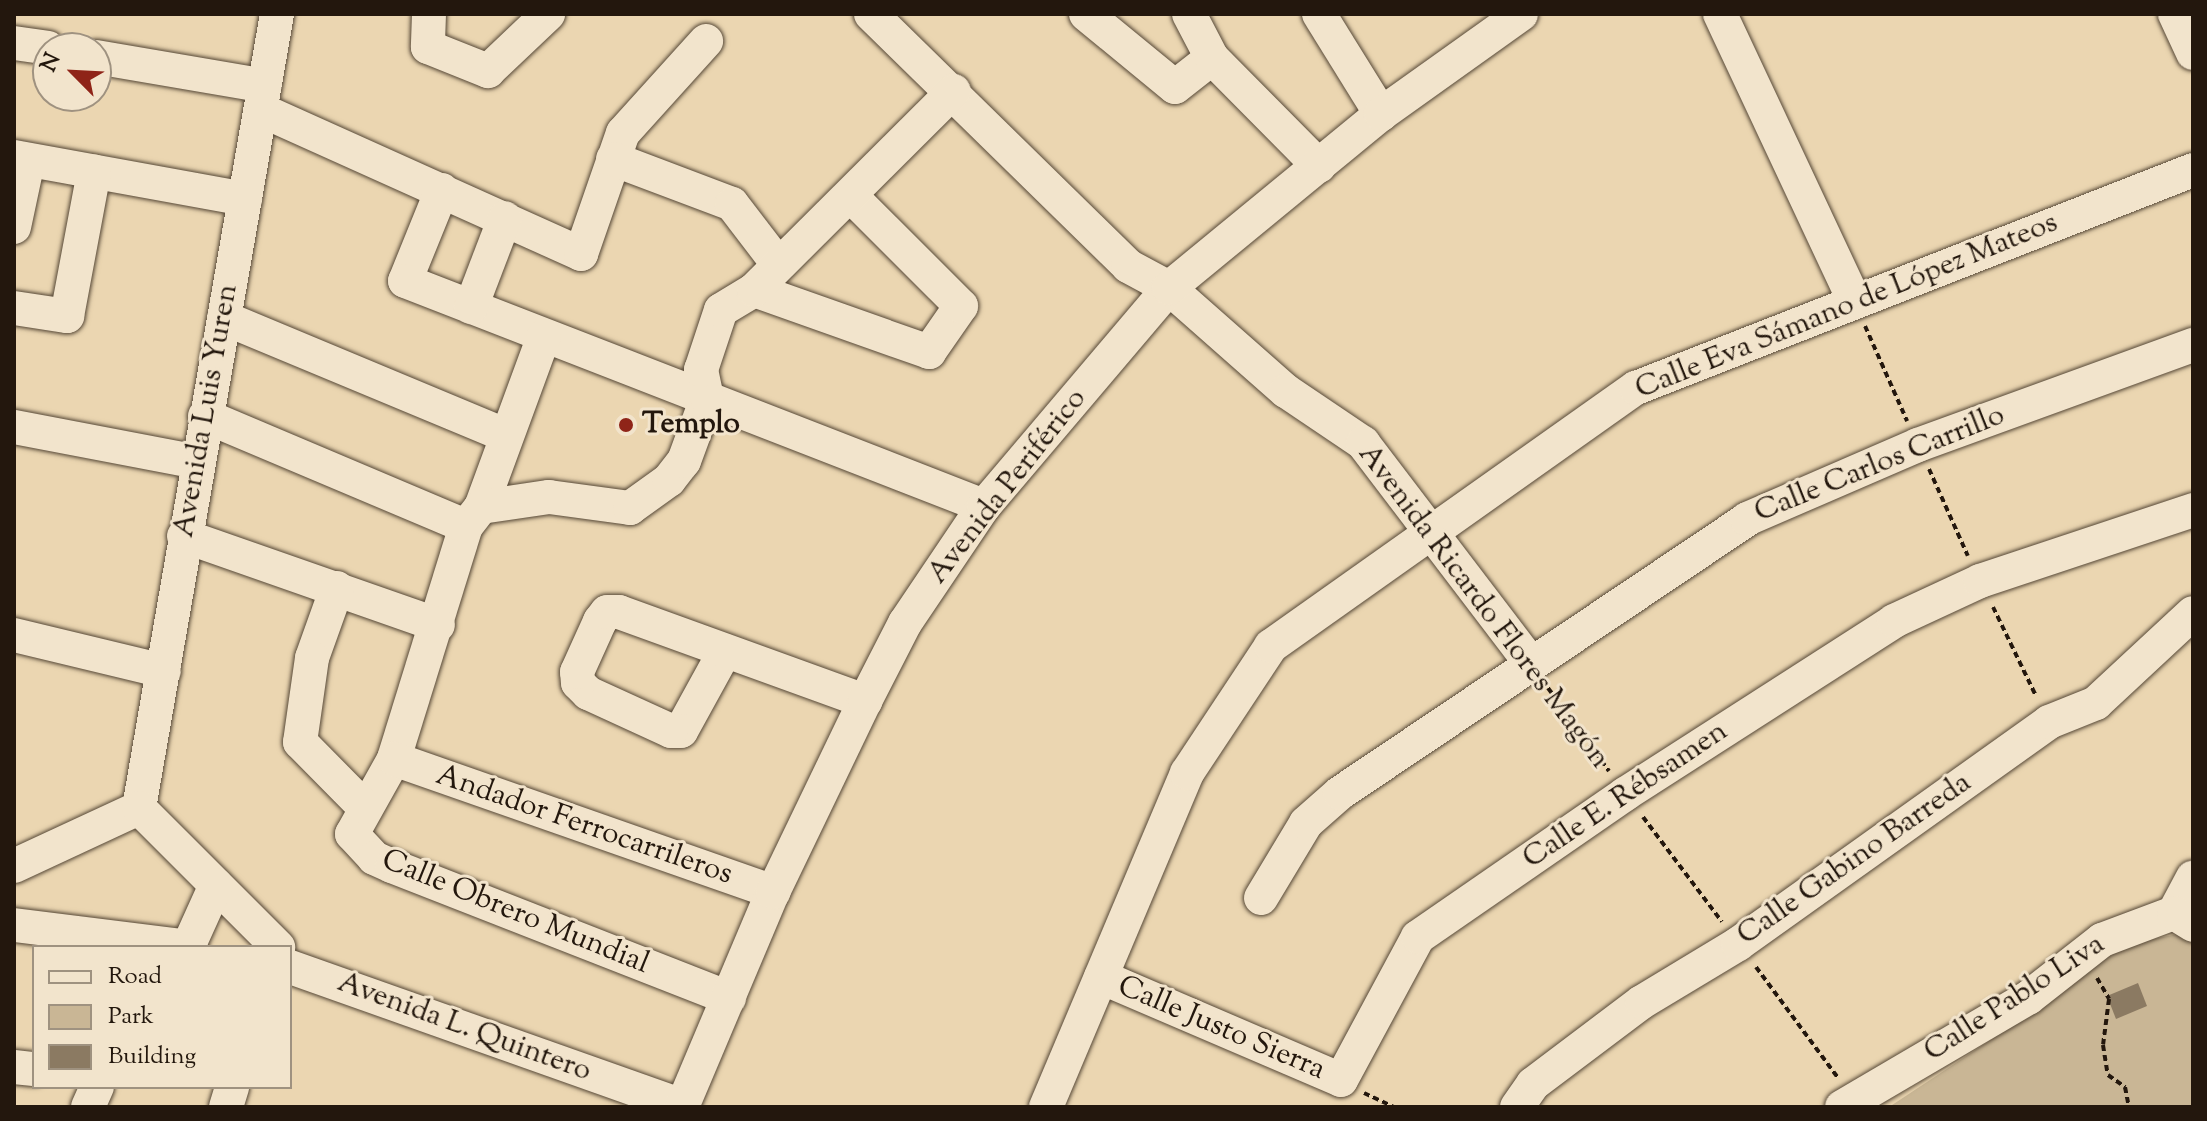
<!DOCTYPE html>
<meta charset="utf-8">
<style>
body{margin:0}
#map{position:relative;width:2207px;height:1121px;overflow:hidden;background:#ebd6b1;font-family:"Sorts Mill Goudy",serif}
div>[style]{position:absolute}
[style*='--x']{left:calc(var(--x)*1px);top:calc(var(--y)*1px);width:calc(var(--w)*1px);rotate:calc(var(--a)*1deg)}
.green>*{inset:0;background:#c9b695}
.building>*{inset:0;background:#8b7a62}
.path>*{height:4px;margin-top:-2px;transform-origin:0;background:repeating-linear-gradient(90deg,#23170d 0 6px,transparent 0 10px)}
.roads{filter:drop-shadow(0 0 2px #554736) drop-shadow(0 0 2px #554736)}
.minor>*{height:34px;margin:-17px;padding:0 17px;transform-origin:17px;border-radius:17px;background:#f2e4cc}
.dots>*{width:22px;height:22px;translate:-50% -50%;box-sizing:border-box;border:4px solid #f2e4cc;border-radius:50%}
span{translate:-50% -50%;white-space:nowrap;text-align:center;line-height:1.15;-webkit-text-stroke:6px #f2e4cc;paint-order:stroke}
.street-label{font-size:30px;color:#23170d}
.poi-label{font-size:30px;color:#23170d;font-weight:700}
.left{translate:0 -50%;text-align:left}
.frame{position:absolute;inset:0;border:16px solid #23170d;pointer-events:none}
.legend{position:absolute;left:32px;top:945px;width:260px;height:144px;box-sizing:border-box;background:#f2e4cc;border:2px solid #9f9280;margin:0;padding:10px 14px;list-style:none;font-size:24px;color:#23170d}
.legend li{display:flex;align-items:center;gap:16px;height:40px}
.legend b{width:40px;border:2px solid #9f9280}
.north{position:absolute;left:32px;top:32px;width:80px;height:80px;box-sizing:border-box;background:#f2e4cc;border:2px solid #9f9280;border-radius:50%;rotate:294deg;font-size:22px;font-weight:700;line-height:32px;text-align:center;color:#23170d}
.north::after{content:'';display:block;margin:auto;width:28px;height:36px;background:#8f2418;clip-path:polygon(50% 0,100% 100%,50% 72%,0 100%)}
</style>
<div id="map">
<div class="green">
<i style="clip-path:polygon(2178px 934px,2193px 944px,2193px 1107px,1889px 1107px,2062px 993px,2090px 966px,2138px 942px)"></i>
</div>
<div class="building">
<i style="clip-path:polygon(2138px 983px,2147px 1006px,2116px 1019px,2107px 996px)"></i>
</div>
<div class="path">
<i style="--x:1865;--y:326;--w:104;--a:66.1"></i>
<i style="--x:1929;--y:469;--w:95;--a:65.9"></i>
<i style="--x:1993;--y:607;--w:99;--a:64.2"></i>
<i style="--x:1548;--y:688;--w:103;--a:53.7"></i>
<i style="--x:1643;--y:817;--w:131;--a:53"></i>
<i style="--x:1756;--y:967;--w:139;--a:53.5"></i>
<i style="--x:2097;--y:978;--w:24;--a:60"></i>
<i style="--x:2109;--y:999;--w:46;--a:97.4"></i>
<i style="--x:2103;--y:1045;--w:30;--a:81"></i>
<i style="--x:2108;--y:1075;--w:21;--a:35"></i>
<i style="--x:2125;--y:1087;--w:20;--a:79"></i>
<i style="--x:1364;--y:1093;--w:33;--a:25"></i>
</div>
<div class="roads">
<div class="minor">
<i style="--x:429;--y:14;--w:33;--a:92"></i>
<i style="--x:428;--y:47;--w:65;--a:21.8"></i>
<i style="--x:488;--y:71;--w:83;--a:-43.5"></i>
<i style="--x:871;--y:14;--w:360;--a:44.4"></i>
<i style="--x:1128;--y:266;--w:47;--a:28.2"></i>
<i style="--x:1169;--y:288;--w:156;--a:41.4"></i>
<i style="--x:1286;--y:391;--w:93;--a:34"></i>
<i style="--x:1363;--y:443;--w:275;--a:52.7"></i>
<i style="--x:1086;--y:14;--w:115;--a:39.4"></i>
<i style="--x:1175;--y:87;--w:47;--a:-38.1"></i>
<i style="--x:1189;--y:14;--w:50;--a:62.4"></i>
<i style="--x:1212;--y:58;--w:152;--a:45.3"></i>
<i style="--x:1319;--y:14;--w:118;--a:58.2"></i>
<i style="--x:1720;--y:14;--w:318;--a:64.9"></i>
<i style="--x:2175;--y:14;--w:43;--a:65.2"></i>
<i style="--x:14;--y:43;--w:34;--a:8"></i>
<i style="--x:96;--y:57;--w:171;--a:9.7"></i>
<i style="--x:261;--y:110;--w:351;--a:24.2"></i>
<i style="--x:581;--y:254;--w:128;--a:-70.9"></i>
<i style="--x:623;--y:133;--w:124;--a:-47.9"></i>
<i style="--x:14;--y:157;--w:235;--a:10.3"></i>
<i style="--x:613;--y:159;--w:127;--a:20.7"></i>
<i style="--x:732;--y:204;--w:76;--a:52.5"></i>
<i style="--x:442;--y:190;--w:98;--a:112.1"></i>
<i style="--x:405;--y:281;--w:621;--a:21.24"></i>
<i style="--x:14;--y:227;--w:67;--a:-78"></i>
<i style="--x:754;--y:290;--w:186;--a:19.5"></i>
<i style="--x:929;--y:352;--w:56;--a:-55.2"></i>
<i style="--x:961;--y:306;--w:156;--a:-135"></i>
<i style="--x:471;--y:307;--w:95;--a:-69.1"></i>
<i style="--x:14;--y:308;--w:54;--a:8.6"></i>
<i style="--x:67;--y:316;--w:147;--a:-79.4"></i>
<i style="--x:224;--y:318;--w:304;--a:22.6"></i>
<i style="--x:544;--y:336;--w:182;--a:110.2"></i>
<i style="--x:481;--y:507;--w:24;--a:128"></i>
<i style="--x:466;--y:526;--w:244;--a:107.2"></i>
<i style="--x:394;--y:759;--w:86;--a:119.2"></i>
<i style="--x:352;--y:834;--w:33;--a:47"></i>
<i style="--x:374;--y:858;--w:20;--a:24"></i>
<i style="--x:392;--y:866;--w:362;--a:21.4"></i>
<i style="--x:205;--y:416;--w:283;--a:22.9"></i>
<i style="--x:14;--y:427;--w:186;--a:10.8"></i>
<i style="--x:481;--y:507;--w:69;--a:-8.4"></i>
<i style="--x:549;--y:497;--w:82;--a:7.7"></i>
<i style="--x:630;--y:508;--w:48;--a:-35.7"></i>
<i style="--x:669;--y:480;--w:24;--a:-52"></i>
<i style="--x:684;--y:461;--w:67;--a:-69.9"></i>
<i style="--x:707;--y:398;--w:29;--a:-102"></i>
<i style="--x:701;--y:370;--w:63;--a:-71.6"></i>
<i style="--x:721;--y:310;--w:39;--a:-31"></i>
<i style="--x:754;--y:290;--w:282;--a:-44.9"></i>
<i style="--x:184;--y:536;--w:269;--a:19.3"></i>
<i style="--x:337;--y:588;--w:74;--a:109.7"></i>
<i style="--x:312;--y:658;--w:85;--a:98.1"></i>
<i style="--x:300;--y:742;--w:91;--a:45.4"></i>
<i style="--x:14;--y:635;--w:154;--a:13.5"></i>
<i style="--x:725;--y:651;--w:91;--a:118.8"></i>
<i style="--x:681;--y:731;--w:10;--a:180"></i>
<i style="--x:671;--y:731;--w:91;--a:-155.4"></i>
<i style="--x:588;--y:693;--w:14;--a:-135"></i>
<i style="--x:578;--y:683;--w:11;--a:-95"></i>
<i style="--x:577;--y:672;--w:56;--a:-65.7"></i>
<i style="--x:600;--y:621;--w:11;--a:-52"></i>
<i style="--x:607;--y:612;--w:12;--a:0"></i>
<i style="--x:619;--y:612;--w:262;--a:19.9"></i>
<i style="--x:394;--y:759;--w:402;--a:19.3"></i>
<i style="--x:139;--y:808;--w:806;--a:-80.14"></i>
<i style="--x:14;--y:866;--w:138;--a:-24.9"></i>
<i style="--x:139;--y:808;--w:197;--a:45"></i>
<i style="--x:1261;--y:898;--w:87;--a:-59"></i>
<i style="--x:1306;--y:823;--w:45;--a:-41.4"></i>
<i style="--x:1340;--y:793;--w:491;--a:-33.9"></i>
<i style="--x:1747;--y:519;--w:186;--a:-23.4"></i>
<i style="--x:1918;--y:445;--w:293;--a:-20"></i>
<i style="--x:2174;--y:913;--w:40;--a:-62"></i>
<i style="--x:14;--y:925;--w:178;--a:7.1"></i>
<i style="--x:188;--y:947;--w:68;--a:-65.7"></i>
<i style="--x:290;--y:967;--w:417;--a:19.5"></i>
<i style="--x:1101;--y:977;--w:261;--a:23.2"></i>
<i style="--x:1341;--y:1080;--w:162;--a:-61.7"></i>
<i style="--x:1418;--y:937;--w:252;--a:-34.6"></i>
<i style="--x:1625;--y:794;--w:320;--a:-32.7"></i>
<i style="--x:1894;--y:621;--w:95;--a:-24.9"></i>
<i style="--x:1980;--y:581;--w:225;--a:-18.4"></i>
<i style="--x:14;--y:1067;--w:20;--a:6"></i>
<i style="--x:88;--y:1107;--w:22;--a:-66"></i>
<i style="--x:226;--y:1107;--w:21;--a:-73"></i>
<i style="--x:682;--y:1107;--w:233;--a:-67.1"></i>
<i style="--x:773;--y:892;--w:212;--a:-64.3"></i>
<i style="--x:865;--y:701;--w:88;--a:-62.9"></i>
<i style="--x:905;--y:623;--w:141;--a:-56"></i>
<i style="--x:984;--y:506;--w:286;--a:-49.7"></i>
<i style="--x:1169;--y:288;--w:274;--a:-39.4"></i>
<i style="--x:1381;--y:114;--w:172;--a:-35.5"></i>
<i style="--x:1046;--y:1107;--w:363;--a:-67.1"></i>
<i style="--x:1187;--y:773;--w:152;--a:-56.5"></i>
<i style="--x:1271;--y:646;--w:447;--a:-35.3"></i>
<i style="--x:1636;--y:388;--w:598;--a:-21.37"></i>
<i style="--x:1517;--y:1107;--w:28;--a:-55"></i>
<i style="--x:1533;--y:1084;--w:136;--a:-37"></i>
<i style="--x:1642;--y:1002;--w:112;--a:-31.1"></i>
<i style="--x:1738;--y:944;--w:382;--a:-35.5"></i>
<i style="--x:2049;--y:722;--w:51;--a:-22"></i>
<i style="--x:2096;--y:703;--w:132;--a:-42.9"></i>
<i style="--x:1842;--y:1107;--w:216;--a:-30.4"></i>
<i style="--x:2028;--y:998;--w:94;--a:-38.1"></i>
<i style="--x:2102;--y:940;--w:77;--a:-20.6"></i>
<i style="--x:2174;--y:913;--w:22;--a:32"></i>
</div>
</div>
<div class="dots">
<i style="left:626px;top:425px;background:#8f2418"></i>
</div>
<div class="street-label">
<span style="left:1847px;top:307px;rotate:-22deg">Calle Eva Sámano de López Mateos</span>
<span style="left:207px;top:411px;rotate:-80deg">Avenida Luis Yuren</span>
<span style="left:1880px;top:465px;rotate:-22deg">Calle Carlos Carrillo</span>
<span style="left:1008px;top:487px;rotate:-52deg">Avenida Periférico</span>
<span style="left:1483px;top:607px;rotate:53deg">Avenida Ricardo Flores Magón</span>
<span style="left:1626px;top:796px;rotate:-34deg">Calle E. Rébsamen</span>
<span style="left:584px;top:826px;rotate:19deg">Andador Ferrocarrileros</span>
<span style="left:1855px;top:860px;rotate:-35deg">Calle Gabino Barreda</span>
<span style="left:515px;top:913px;rotate:22deg">Calle Obrero Mundial</span>
<span style="left:2015px;top:999px;rotate:-33deg">Calle Pablo Liva</span>
<span style="left:464px;top:1028px;rotate:20deg">Avenida L. Quintero</span>
<span style="left:1221px;top:1029px;rotate:23deg">Calle Justo Sierra</span>
</div>
<div class="poi-label">
<span class="left" style="left:642px;top:425px">Templo</span>
</div>
<div class="frame"></div>
<ul class="legend">
<li><b style="height:10px;background:#f2e4cc"></b>Road</li>
<li><b style="height:22px;background:#c9b695"></b>Park</li>
<li><b style="height:22px;background:#8b7a62"></b>Building</li>
</ul>
<div class="north">N</div>
</div>
